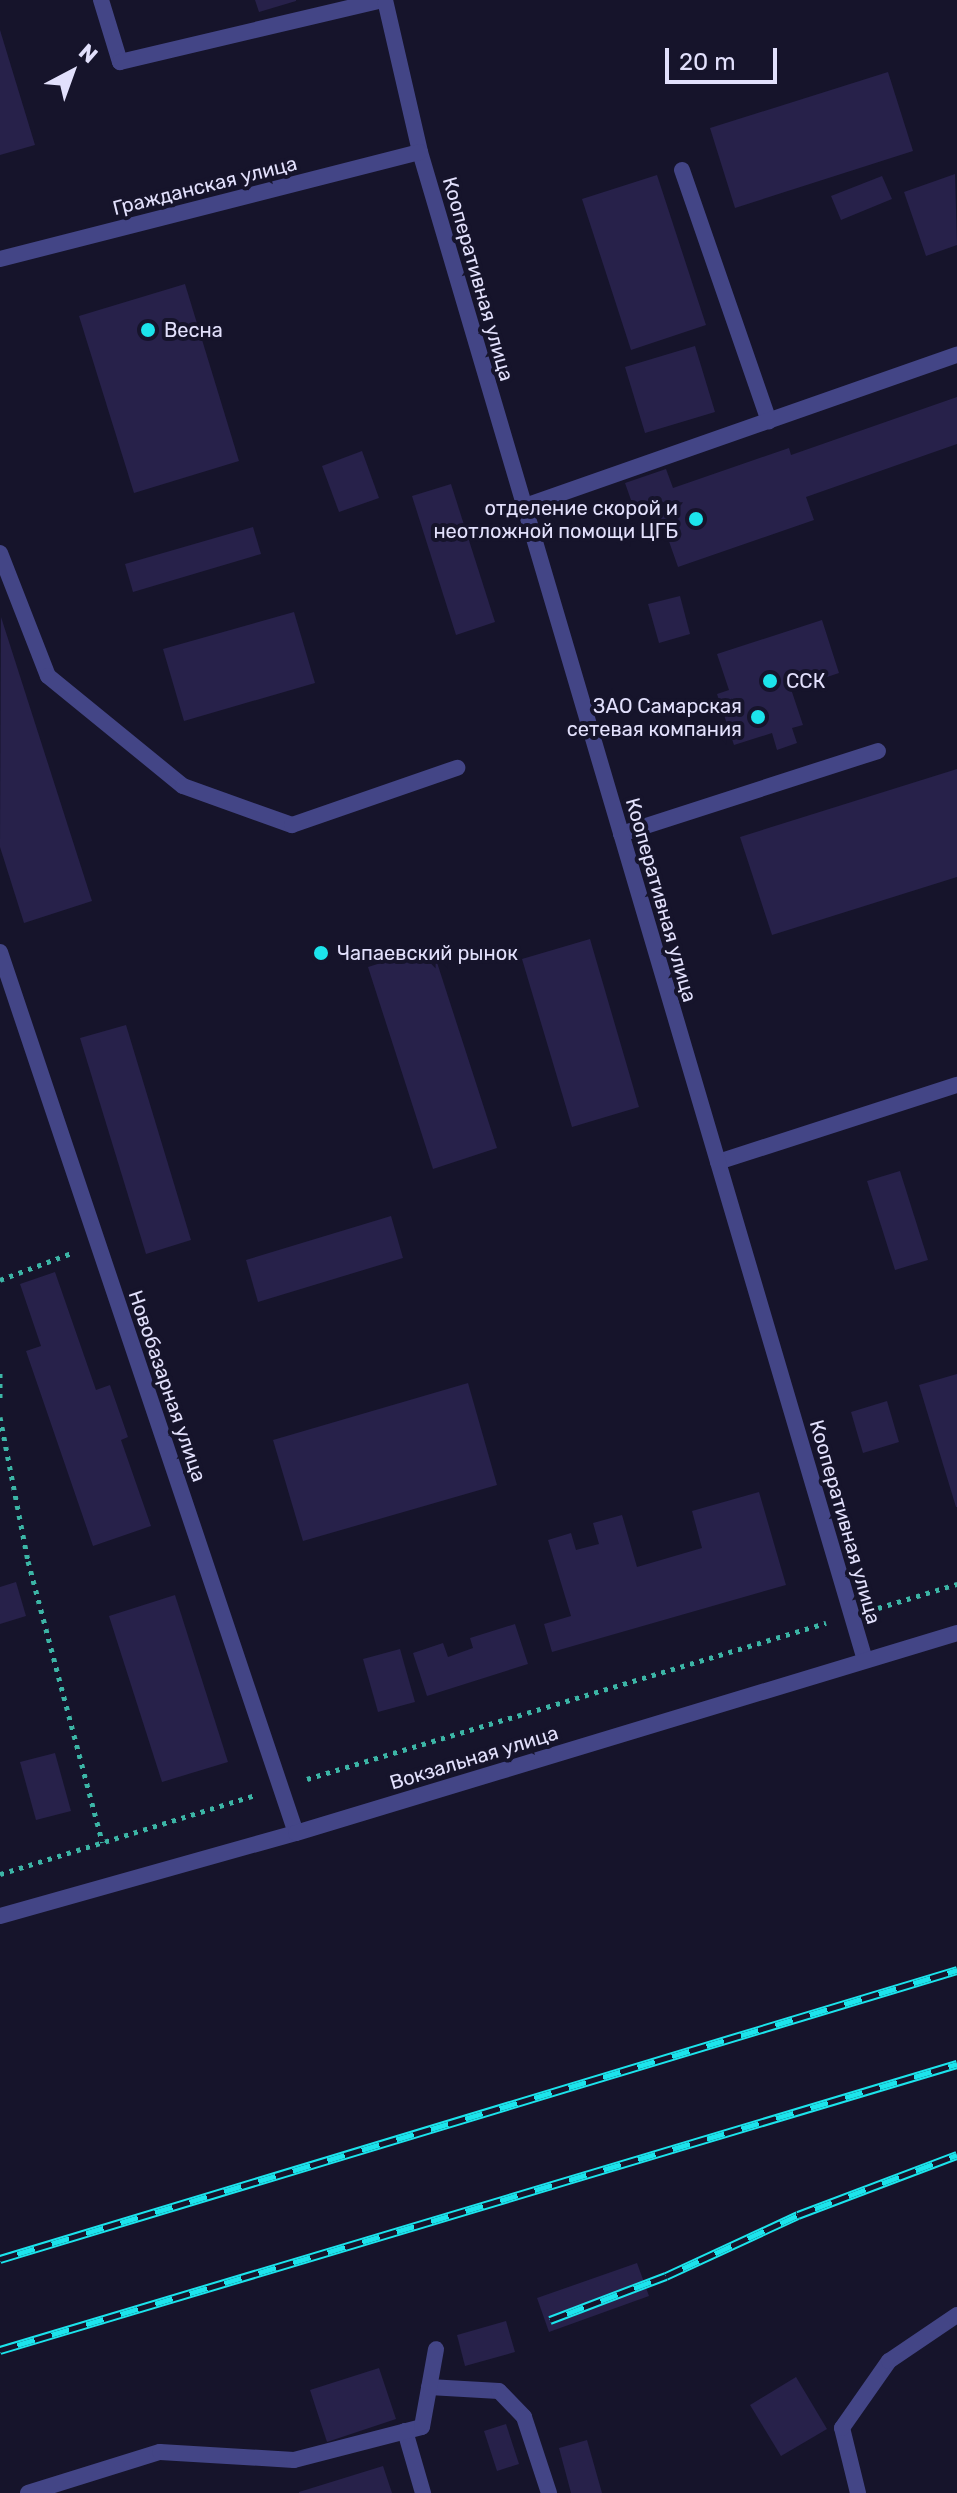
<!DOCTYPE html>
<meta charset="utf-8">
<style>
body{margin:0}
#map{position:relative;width:957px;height:2493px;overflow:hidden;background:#16142b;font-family:Rubik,sans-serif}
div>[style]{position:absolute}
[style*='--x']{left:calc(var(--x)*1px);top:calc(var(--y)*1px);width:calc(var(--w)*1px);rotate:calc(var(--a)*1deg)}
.building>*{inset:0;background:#27214a}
.path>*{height:5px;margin-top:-2.5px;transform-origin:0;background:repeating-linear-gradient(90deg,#3cb5a6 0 4px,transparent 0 10px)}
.service>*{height:16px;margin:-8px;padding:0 8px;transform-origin:8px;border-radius:8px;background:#434586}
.pedestrian>*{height:16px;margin:-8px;padding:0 8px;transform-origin:8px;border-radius:8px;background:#434586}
.minor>*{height:16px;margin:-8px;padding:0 8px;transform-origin:8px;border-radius:8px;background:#434586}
.tertiary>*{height:16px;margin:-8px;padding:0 8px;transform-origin:8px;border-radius:8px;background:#434586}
.rail>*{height:9px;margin-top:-4.5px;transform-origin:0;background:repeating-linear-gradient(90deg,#16142b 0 18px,#1ce4ec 0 36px);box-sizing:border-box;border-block:2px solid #1ce4ec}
.dots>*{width:22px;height:22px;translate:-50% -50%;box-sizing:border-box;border:4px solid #16142b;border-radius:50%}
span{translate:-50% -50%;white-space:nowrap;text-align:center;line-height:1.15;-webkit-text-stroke:8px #16142b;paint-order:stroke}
.street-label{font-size:20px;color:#e2e0fc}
.poi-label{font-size:20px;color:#e2e0fc}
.left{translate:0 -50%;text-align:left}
.right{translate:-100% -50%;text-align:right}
.north{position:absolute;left:32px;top:32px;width:80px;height:80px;-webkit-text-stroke:6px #16142b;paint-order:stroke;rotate:41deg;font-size:22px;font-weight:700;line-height:32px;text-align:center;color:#e2e0fc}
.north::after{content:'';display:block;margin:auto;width:28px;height:36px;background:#e2e0fc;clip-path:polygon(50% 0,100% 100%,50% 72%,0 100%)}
.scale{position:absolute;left:665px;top:48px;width:112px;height:36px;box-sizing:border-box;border:4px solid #e2e0fc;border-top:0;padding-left:10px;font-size:24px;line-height:28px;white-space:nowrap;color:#e2e0fc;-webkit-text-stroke:6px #16142b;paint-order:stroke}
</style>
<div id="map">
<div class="building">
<i style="clip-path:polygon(255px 0,296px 0,296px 1px,259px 12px)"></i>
<i style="clip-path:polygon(0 30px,35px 145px,0 155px)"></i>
<i style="clip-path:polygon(888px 72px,913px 151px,735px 208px,710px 128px)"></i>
<i style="clip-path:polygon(955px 174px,957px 245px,926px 256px,904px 192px)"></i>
<i style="clip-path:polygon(657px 175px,706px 325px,631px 350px,582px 199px)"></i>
<i style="clip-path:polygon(882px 176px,892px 199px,841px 220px,831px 196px)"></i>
<i style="clip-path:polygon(185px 284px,239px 461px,134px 493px,79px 316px)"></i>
<i style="clip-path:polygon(695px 346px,715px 412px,645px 433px,625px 367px)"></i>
<i style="clip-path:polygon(957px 397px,957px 444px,806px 497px,814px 520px,678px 567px,658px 510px,637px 517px,625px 483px,666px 469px,673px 488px,789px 448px,791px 455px)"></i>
<i style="clip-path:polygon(362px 451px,379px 498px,339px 512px,322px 466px)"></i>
<i style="clip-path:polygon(451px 484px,495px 622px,456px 635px,412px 496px)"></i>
<i style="clip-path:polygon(253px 527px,261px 554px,133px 592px,125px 564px)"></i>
<i style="clip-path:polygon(680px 596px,690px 634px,659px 643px,648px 604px)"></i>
<i style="clip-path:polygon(294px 612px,315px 683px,184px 721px,163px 649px)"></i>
<i style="clip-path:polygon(1px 617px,92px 901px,24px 923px,0 847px)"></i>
<i style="clip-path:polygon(822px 620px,839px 673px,791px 689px,803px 725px,792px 728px,797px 743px,777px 750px,772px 733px,734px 745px,717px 694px,729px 690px,717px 654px)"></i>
<i style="clip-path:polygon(957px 769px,957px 877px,772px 935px,740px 837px)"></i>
<i style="clip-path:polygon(590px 939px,639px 1107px,572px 1127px,522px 959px)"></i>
<i style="clip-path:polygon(432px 947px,497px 1148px,433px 1169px,368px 967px)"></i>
<i style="clip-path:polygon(126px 1025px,191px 1240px,146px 1254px,80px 1038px)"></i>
<i style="clip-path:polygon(900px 1171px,928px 1260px,895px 1270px,867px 1181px)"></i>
<i style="clip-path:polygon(391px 1216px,403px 1258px,258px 1302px,246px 1260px)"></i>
<i style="clip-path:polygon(55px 1272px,96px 1390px,110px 1385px,128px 1437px,121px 1440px,151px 1526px,93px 1546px,26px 1351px,41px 1346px,20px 1284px)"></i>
<i style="clip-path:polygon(957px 1374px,957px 1507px,956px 1507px,919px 1385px)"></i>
<i style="clip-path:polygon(468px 1383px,497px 1485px,303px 1541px,273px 1440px)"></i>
<i style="clip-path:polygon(887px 1401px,899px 1442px,863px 1453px,851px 1412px)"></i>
<i style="clip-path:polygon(759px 1492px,786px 1585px,552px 1652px,544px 1624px,571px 1616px,548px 1540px,571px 1533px,576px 1550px,599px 1544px,593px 1523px,622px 1515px,637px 1567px,702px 1548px,692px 1511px)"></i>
<i style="clip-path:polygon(16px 1582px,26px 1616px,0 1624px,0 1587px)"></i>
<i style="clip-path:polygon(175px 1595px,228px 1762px,162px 1782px,109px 1616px)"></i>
<i style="clip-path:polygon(515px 1624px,528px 1664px,427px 1696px,413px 1653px,443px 1643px,448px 1657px,473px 1648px,470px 1638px)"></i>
<i style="clip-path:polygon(400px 1649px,415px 1702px,378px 1712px,363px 1659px)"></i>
<i style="clip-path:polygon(55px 1753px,71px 1811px,36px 1820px,20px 1762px)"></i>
<i style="clip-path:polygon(637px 2263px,649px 2296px,549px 2332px,537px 2298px)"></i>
<i style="clip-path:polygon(506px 2321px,515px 2352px,465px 2366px,457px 2335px)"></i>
<i style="clip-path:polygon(379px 2368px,396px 2419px,327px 2442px,310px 2390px)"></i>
<i style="clip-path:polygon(796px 2377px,827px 2429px,781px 2456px,750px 2405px)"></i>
<i style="clip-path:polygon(506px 2424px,519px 2464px,497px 2471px,484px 2431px)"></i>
<i style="clip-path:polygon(587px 2440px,602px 2493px,571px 2493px,559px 2448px)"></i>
<i style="clip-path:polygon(383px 2466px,392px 2493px,299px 2493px,299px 2492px)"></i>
</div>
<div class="path">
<i style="--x:0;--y:1280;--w:79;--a:-20.7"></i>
<i style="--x:0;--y:1373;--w:25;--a:90"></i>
<i style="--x:0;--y:1417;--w:147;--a:79"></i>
<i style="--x:28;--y:1561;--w:291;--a:75.2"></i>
<i style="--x:878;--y:1608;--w:83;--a:-16.9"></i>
<i style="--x:307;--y:1779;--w:542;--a:-16.73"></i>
<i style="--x:0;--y:1874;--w:267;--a:-17.2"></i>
</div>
<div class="service">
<i style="--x:101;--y:0;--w:65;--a:73"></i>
<i style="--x:120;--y:62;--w:270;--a:-13.3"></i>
<i style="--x:682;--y:170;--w:266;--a:70.9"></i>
<i style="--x:525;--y:506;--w:458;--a:-19.3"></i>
<i style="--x:0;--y:553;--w:132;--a:68.7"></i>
<i style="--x:48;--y:676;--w:174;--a:39.2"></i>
<i style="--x:183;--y:786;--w:116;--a:19.7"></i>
<i style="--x:292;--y:825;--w:175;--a:-19.1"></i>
<i style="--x:621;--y:834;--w:270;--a:-17.9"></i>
<i style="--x:718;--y:1162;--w:251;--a:-17.9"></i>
<i style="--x:429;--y:2387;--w:70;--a:3.3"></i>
<i style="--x:499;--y:2391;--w:36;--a:46"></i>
<i style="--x:524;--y:2417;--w:80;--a:71.8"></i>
<i style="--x:405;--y:2431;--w:65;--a:73.8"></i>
<i style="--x:28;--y:2493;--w:138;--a:-17.3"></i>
<i style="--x:160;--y:2452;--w:134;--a:3.4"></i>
<i style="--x:294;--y:2460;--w:132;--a:-14.5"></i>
<i style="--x:422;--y:2427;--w:79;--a:-79.8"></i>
<i style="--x:858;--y:2493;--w:67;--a:-103.8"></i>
<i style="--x:842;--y:2428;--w:82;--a:-55"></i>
<i style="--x:889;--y:2361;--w:82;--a:-34.1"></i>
</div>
<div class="pedestrian">
<i style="--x:0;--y:952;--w:929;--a:71.43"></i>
</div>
<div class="minor">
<i style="--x:385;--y:0;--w:156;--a:77"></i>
<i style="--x:420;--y:152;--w:1572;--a:73.56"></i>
<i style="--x:0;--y:259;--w:433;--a:-14.3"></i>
</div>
<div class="tertiary">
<i style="--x:0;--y:1916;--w:307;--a:-15.7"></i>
<i style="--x:296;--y:1833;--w:691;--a:-16.83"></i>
</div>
<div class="rail">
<i style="--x:0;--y:2259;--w:1000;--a:-16.8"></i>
<i style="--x:550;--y:2320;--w:124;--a:-20.8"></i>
<i style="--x:666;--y:2276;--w:145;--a:-24.8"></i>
<i style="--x:798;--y:2215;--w:170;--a:-20.7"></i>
<i style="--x:0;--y:2350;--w:999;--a:-16.64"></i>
</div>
<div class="dots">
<i style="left:148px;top:330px;background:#1ce4ec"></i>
<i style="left:696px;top:519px;background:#1ce4ec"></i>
<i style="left:770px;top:681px;background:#1ce4ec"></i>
<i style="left:758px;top:717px;background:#1ce4ec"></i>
<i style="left:321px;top:953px;background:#1ce4ec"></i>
</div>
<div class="street-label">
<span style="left:205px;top:186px;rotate:-14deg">Гражданская улица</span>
<span style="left:478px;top:279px;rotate:74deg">Кооперативная улица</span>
<span style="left:661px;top:900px;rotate:74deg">Кооперативная улица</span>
<span style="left:167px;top:1386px;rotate:71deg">Новобазарная улица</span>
<span style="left:845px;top:1522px;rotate:74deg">Кооперативная улица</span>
<span style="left:474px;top:1758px;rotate:-17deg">Вокзальная улица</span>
</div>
<div class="poi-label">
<span class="left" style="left:164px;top:330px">Весна</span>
<span class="right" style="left:678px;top:520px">отделение скорой и<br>неотложной помощи ЦГБ</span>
<span class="left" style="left:786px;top:681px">ССК</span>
<span class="right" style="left:742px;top:718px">ЗАО Самарская<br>сетевая компания</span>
<span class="left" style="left:337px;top:953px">Чапаевский рынок</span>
</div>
<div class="north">N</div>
<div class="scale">20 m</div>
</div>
